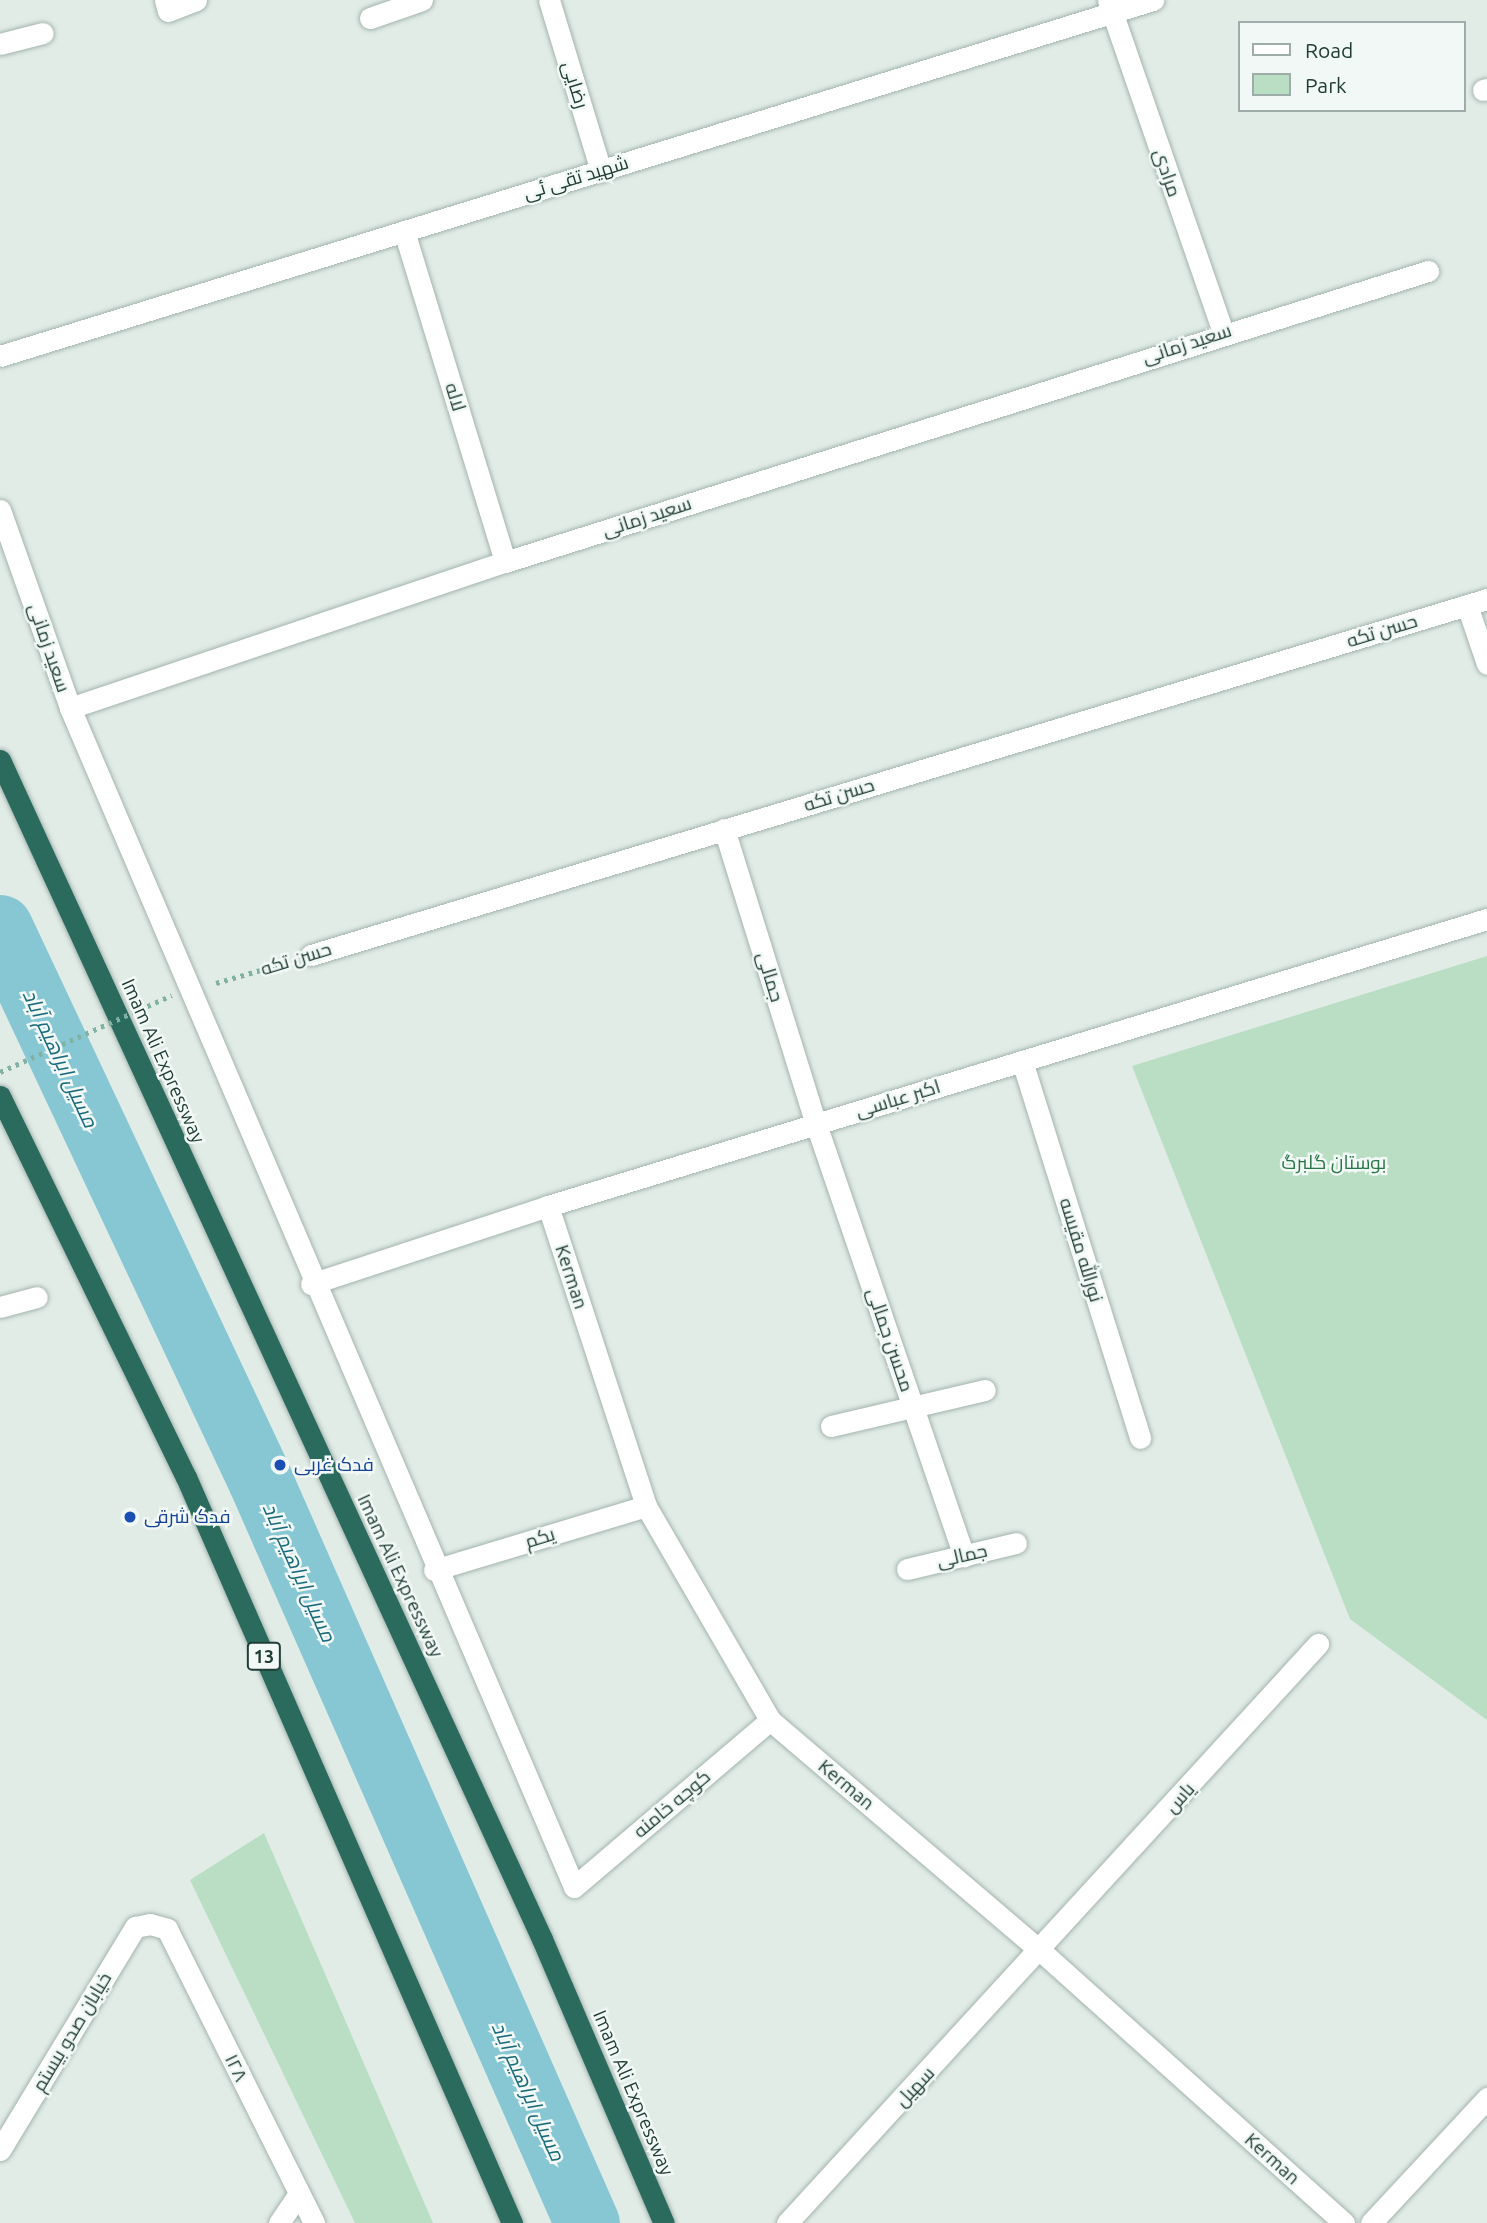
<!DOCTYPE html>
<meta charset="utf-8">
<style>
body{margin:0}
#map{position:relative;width:1487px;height:2223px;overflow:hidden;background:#e1ece7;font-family:Ubuntu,Cairo,sans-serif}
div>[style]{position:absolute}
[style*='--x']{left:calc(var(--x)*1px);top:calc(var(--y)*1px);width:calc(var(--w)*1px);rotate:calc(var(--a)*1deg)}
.green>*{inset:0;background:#b9dec3}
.river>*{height:65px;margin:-32.5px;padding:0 32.5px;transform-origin:32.5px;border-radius:32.5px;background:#87c7d3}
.path>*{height:4.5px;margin-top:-2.25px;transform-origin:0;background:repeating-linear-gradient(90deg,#80b1a2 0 3.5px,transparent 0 8.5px)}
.roads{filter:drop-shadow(0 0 2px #a4b4ae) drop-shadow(0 0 2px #a4b4ae)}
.minor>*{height:21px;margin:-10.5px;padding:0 10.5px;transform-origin:10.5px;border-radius:10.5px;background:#fff}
.highway>*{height:21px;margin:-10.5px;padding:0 10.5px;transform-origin:10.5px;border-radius:10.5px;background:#2b6b5e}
.path-bridge>*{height:4.5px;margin-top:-2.25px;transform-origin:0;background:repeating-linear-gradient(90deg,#80b1a2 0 3.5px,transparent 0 8.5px)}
.dots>*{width:19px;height:19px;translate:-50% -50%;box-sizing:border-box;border:4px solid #f1f8f5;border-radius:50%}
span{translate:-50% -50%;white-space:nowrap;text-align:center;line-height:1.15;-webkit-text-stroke:5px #f1f8f5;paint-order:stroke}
.shield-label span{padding:2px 5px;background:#f1f8f5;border:2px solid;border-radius:5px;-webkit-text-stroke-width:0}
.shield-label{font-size:18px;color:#213d36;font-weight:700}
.street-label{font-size:19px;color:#213d36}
.park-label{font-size:19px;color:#297647}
.transit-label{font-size:19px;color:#164399}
.left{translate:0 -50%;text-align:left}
.water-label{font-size:21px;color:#196a7b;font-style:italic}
.legend{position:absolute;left:1238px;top:21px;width:228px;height:91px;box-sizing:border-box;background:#f1f8f5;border:2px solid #9eada9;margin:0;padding:9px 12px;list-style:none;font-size:21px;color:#213d36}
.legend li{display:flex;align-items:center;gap:14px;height:35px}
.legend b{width:35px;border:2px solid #9eada9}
</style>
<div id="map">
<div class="green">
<i style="clip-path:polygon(1487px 956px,1487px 1720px,1350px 1619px,1132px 1066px)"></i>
<i style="clip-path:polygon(264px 1833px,433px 2223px,355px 2223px,190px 1880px)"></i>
</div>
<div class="river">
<i style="--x:0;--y:927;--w:611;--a:64.82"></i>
<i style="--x:260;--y:1480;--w:812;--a:66.25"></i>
</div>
<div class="path">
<i style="--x:216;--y:983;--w:72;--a:-16.2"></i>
</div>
<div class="roads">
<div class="minor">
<i style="--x:165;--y:0;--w:11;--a:75"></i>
<i style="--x:168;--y:11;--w:30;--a:-21"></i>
<i style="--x:549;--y:0;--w:179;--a:73.1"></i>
<i style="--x:1108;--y:0;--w:351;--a:70.9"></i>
<i style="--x:370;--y:18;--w:55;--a:-19.1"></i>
<i style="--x:0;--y:44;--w:44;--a:-14.3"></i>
<i style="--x:1483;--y:90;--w:4;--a:-14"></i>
<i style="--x:404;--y:231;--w:346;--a:73"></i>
<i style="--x:0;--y:356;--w:1207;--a:-17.16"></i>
<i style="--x:0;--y:510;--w:210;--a:70.5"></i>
<i style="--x:70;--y:708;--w:459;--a:-18.6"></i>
<i style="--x:505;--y:562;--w:968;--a:-17.5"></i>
<i style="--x:1467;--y:605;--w:62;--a:71.3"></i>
<i style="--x:70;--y:708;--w:1282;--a:66.85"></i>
<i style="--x:574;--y:1887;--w:257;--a:-40.4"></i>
<i style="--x:724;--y:829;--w:309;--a:72.7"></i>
<i style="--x:816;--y:1124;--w:457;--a:71.1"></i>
<i style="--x:311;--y:955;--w:1229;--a:-16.84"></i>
<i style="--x:1022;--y:1061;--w:395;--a:72.6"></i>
<i style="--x:548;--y:1206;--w:316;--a:71.9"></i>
<i style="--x:646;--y:1506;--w:247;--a:59.9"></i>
<i style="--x:770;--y:1720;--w:358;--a:40.5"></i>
<i style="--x:1042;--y:1952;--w:406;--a:41.9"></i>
<i style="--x:311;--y:1284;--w:250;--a:-18.2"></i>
<i style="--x:548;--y:1206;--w:982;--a:-17"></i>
<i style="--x:0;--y:1307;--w:38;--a:-15"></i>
<i style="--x:831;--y:1426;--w:158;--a:-13.2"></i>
<i style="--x:907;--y:1569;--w:112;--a:-13.4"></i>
<i style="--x:434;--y:1570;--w:221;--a:-16.8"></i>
<i style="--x:0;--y:2150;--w:261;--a:-58.8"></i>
<i style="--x:135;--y:1927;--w:15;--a:-11"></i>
<i style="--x:150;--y:1924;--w:18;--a:16"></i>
<i style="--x:167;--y:1929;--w:329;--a:63.4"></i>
<i style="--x:279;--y:2223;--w:34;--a:-56"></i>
<i style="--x:787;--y:2223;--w:786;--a:-47.48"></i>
<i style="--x:1371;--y:2223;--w:171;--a:-47.1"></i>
</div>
<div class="highway">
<i style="--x:0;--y:760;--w:1298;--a:65.31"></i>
<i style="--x:542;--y:1939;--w:309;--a:66.8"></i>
<i style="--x:0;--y:1096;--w:424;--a:64"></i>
<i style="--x:186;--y:1477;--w:814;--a:66.39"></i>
</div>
</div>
<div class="path-bridge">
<i style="--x:0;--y:1072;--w:188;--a:-24.1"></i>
</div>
<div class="dots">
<i style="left:280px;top:1465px;background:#1a4fb4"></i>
<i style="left:130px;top:1517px;background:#1a4fb4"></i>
</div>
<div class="shield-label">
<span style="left:264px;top:1656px">13</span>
</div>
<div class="street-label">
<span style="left:575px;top:85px;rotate:73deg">رضایی</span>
<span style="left:1167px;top:173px;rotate:71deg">مرادی</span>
<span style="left:576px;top:178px;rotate:-17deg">شهید تقی ئی</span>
<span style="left:1187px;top:344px;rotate:-18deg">سعید زمانی</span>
<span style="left:455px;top:397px;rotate:73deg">لاله</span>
<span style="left:647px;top:517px;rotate:-18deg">سعید زمانی</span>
<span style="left:1382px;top:631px;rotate:-17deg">حسن تکه</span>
<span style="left:49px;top:648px;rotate:71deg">سعید زمانی</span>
<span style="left:839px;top:795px;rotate:-17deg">حسن تکه</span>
<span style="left:296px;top:959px;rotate:-17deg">حسن تکه</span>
<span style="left:770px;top:977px;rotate:73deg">جمالی</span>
<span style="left:163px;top:1061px;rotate:66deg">Imam Ali Expressway</span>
<span style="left:898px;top:1099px;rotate:-17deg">اکبر عباسی</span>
<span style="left:1081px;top:1250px;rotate:73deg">نورالله مقیسه</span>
<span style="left:571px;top:1277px;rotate:72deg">Kerman</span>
<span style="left:890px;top:1340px;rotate:71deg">محسن جمالی</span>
<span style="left:540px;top:1538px;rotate:-17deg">یکم</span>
<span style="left:962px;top:1556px;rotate:-13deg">جمالی</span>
<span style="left:400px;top:1576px;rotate:65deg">Imam Ali Expressway</span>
<span style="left:846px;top:1785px;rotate:40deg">Kerman</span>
<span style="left:1180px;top:1798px;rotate:-48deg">یاس</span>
<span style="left:672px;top:1804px;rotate:-40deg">کوچه خامنه</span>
<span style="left:72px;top:2032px;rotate:-59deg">خیابان صدو بیستم</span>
<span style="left:236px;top:2068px;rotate:64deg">۱۲۸</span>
<span style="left:915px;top:2087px;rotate:-47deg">سهیل</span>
<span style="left:633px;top:2093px;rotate:67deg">Imam Ali Expressway</span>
<span style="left:1272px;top:2159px;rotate:42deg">Kerman</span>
</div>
<div class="park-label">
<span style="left:1334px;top:1163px">بوستان گلبرگ</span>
</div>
<div class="transit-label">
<span class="left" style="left:294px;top:1465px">فدک غربی</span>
<span class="left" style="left:144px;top:1517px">فدک شرقی</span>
</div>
<div class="water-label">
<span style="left:61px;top:1058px;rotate:65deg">مسیل ابراهیم آباد</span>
<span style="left:300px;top:1572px;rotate:66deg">مسیل ابراهیم آباد</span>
<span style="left:529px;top:2091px;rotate:66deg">مسیل ابراهیم آباد</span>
</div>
<ul class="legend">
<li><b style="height:9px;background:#fff"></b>Road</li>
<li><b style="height:19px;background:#b9dec3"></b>Park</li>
</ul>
</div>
